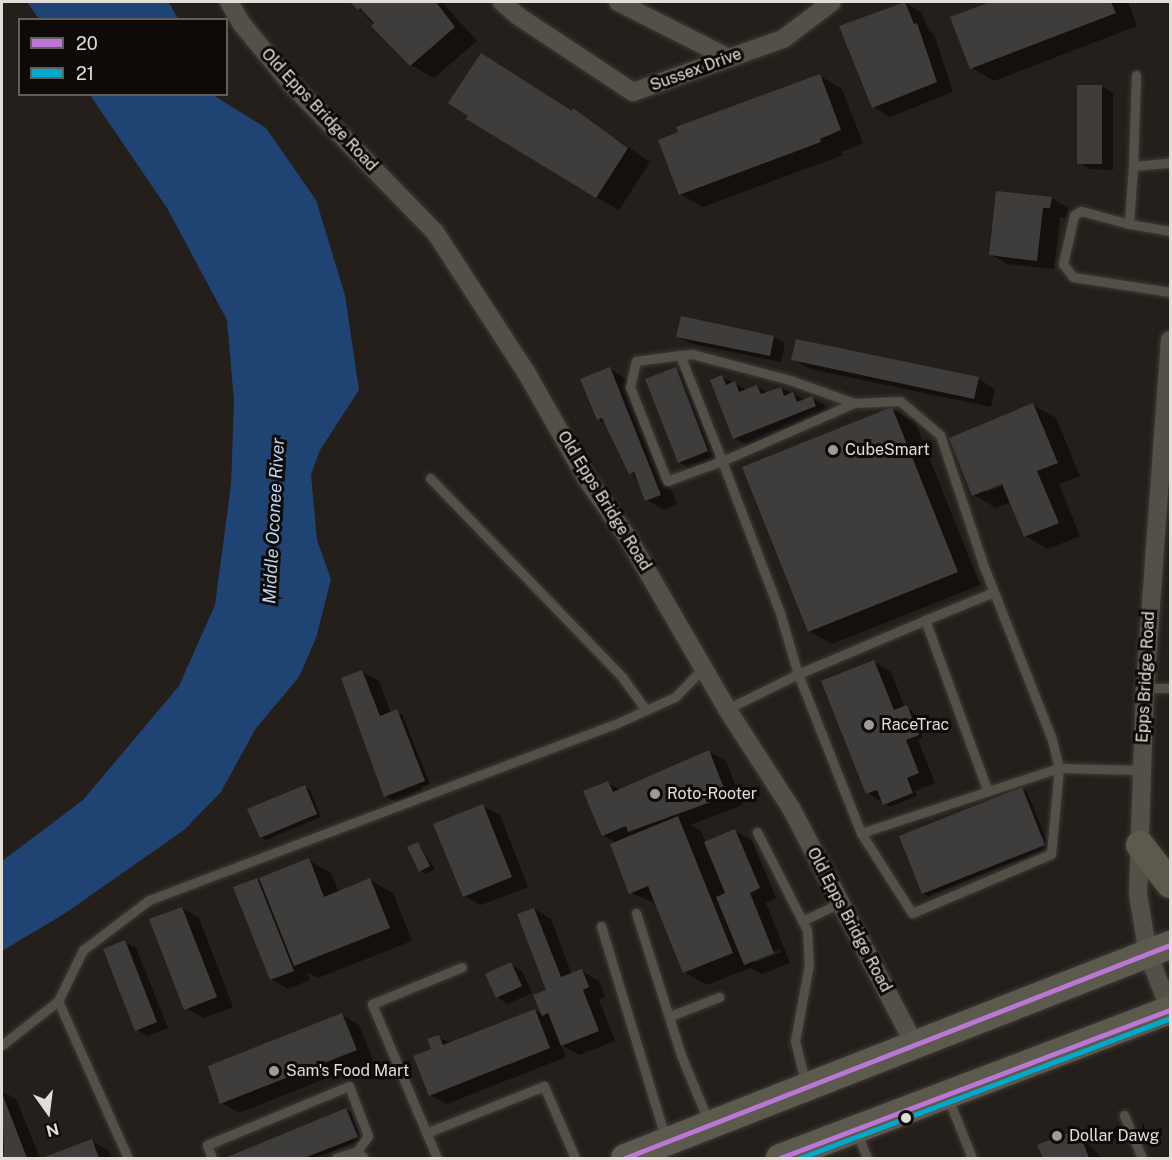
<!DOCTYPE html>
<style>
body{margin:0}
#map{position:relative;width:1172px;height:1160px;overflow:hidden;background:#241f1b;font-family:"Public Sans",sans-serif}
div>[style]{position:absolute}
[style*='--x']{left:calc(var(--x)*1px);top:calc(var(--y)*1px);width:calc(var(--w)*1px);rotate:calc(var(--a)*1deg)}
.water>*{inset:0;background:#1f4372}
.shadow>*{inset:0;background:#0007}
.building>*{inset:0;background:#3f3d3b}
.roads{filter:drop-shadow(0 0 2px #3e3a36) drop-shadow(0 0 2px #3e3a36)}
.service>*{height:9px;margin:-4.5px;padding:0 4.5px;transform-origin:4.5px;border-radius:4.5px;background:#535047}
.minor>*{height:18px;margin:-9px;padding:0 9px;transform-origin:9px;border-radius:9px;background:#535047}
.primary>*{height:28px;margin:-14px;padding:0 14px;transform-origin:14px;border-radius:14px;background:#5c594d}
.bus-1>*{height:4.5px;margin:-2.25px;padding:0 2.25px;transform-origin:2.25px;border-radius:2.25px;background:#ba77d6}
.bus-2>*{height:4.5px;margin:-2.25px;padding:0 2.25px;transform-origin:2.25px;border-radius:2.25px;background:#00a9ce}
.dots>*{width:16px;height:16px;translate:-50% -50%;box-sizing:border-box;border:3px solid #0e0a07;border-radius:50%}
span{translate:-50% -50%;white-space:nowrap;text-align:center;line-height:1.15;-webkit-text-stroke:6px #0e0a07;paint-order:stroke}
.street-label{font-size:16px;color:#e3ddd8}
.poi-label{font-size:16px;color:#e3ddd8}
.left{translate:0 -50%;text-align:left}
.water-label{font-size:18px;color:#bbd3f3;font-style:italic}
.frame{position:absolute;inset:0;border:3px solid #e3ddd8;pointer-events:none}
.legend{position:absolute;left:18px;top:18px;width:210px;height:78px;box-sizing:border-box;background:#0e0a07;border:2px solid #635e5b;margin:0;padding:8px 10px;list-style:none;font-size:18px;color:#e3ddd8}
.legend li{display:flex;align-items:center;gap:12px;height:30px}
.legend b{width:30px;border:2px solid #635e5b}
.north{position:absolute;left:18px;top:1082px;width:60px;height:60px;-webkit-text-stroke:4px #0e0a07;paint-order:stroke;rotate:166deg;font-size:16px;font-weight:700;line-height:24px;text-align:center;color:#e3ddd8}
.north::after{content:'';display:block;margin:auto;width:21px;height:27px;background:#e3ddd8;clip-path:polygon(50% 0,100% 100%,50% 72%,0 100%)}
</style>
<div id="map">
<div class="water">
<i style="clip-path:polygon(27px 2px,169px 2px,178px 19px,39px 19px)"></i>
<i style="clip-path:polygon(90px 95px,213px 95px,266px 128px,316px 200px,345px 295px,359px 390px,320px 450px,311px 475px,317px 540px,331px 579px,316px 638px,299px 677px,256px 728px,221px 792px,184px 830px,64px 914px,2px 951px,2px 861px,83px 800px,179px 686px,215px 605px,231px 485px,234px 401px,227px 320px,167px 208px)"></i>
</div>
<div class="shadow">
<i style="clip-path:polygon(353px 2px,442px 2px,477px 41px,434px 78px,411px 65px)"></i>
<i style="clip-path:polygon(904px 2px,921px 12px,929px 31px,934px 34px,953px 92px,890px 117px,873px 107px)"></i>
<i style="clip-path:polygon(994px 2px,1128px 2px,1137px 26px,994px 81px,972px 68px,952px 18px)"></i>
<i style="clip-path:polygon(820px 76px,842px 89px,863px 143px,841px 152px,843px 155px,703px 207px,680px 194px)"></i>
<i style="clip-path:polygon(1102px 86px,1113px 93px,1113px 170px,1090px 169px,1079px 163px)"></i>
<i style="clip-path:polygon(574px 110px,650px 162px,619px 210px,596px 197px)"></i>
<i style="clip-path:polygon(1051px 198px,1068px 208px,1067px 217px,1060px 217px,1054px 269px,1007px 264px,990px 254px)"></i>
<i style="clip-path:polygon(682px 318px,774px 337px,785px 343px,781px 362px,689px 343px,678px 337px)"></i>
<i style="clip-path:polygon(793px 359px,978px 379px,995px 389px,991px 407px,810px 369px)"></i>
<i style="clip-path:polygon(610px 369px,627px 379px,677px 504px,664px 510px,647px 500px,606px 424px,598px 419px)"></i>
<i style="clip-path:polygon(675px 369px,692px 378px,725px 461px,696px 472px,679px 462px)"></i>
<i style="clip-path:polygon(722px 377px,747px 390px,757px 386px,768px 393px,781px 388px,805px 400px,812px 398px,829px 408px,832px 416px,751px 447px,734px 438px)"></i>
<i style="clip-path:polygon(evenodd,1033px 405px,1056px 418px,1080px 476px,1059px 484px,1080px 536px,1048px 549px,1025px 536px,1011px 502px,996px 508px,974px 495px,951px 438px,1033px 405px,1009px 480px,1010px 483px,986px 492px,986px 489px,1009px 480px)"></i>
<i style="clip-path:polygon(892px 409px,915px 422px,980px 585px,832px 644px,809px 631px)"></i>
<i style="clip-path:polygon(874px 662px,891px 672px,905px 708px,912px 710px,923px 738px,918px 740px,935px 783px,915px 791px,917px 796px,890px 807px,868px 793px)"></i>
<i style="clip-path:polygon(362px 671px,379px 681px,391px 713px,402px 714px,430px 784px,421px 787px,425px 797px,403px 806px,386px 796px)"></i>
<i style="clip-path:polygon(evenodd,709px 752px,726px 761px,743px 805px,690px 825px,701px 831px,706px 843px,735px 831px,752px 841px,776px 898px,766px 903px,790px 963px,762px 974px,750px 968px,707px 985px,684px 972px,657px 904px,631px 893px,616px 843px,603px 835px,608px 783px,621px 790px,709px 752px,780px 949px,781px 952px,754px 963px,754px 959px,780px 949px)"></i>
<i style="clip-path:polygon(305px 787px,310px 790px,321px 817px,266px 840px,261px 837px)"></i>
<i style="clip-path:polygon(1022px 789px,1027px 792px,1050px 848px,928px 896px,923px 893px)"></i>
<i style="clip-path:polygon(482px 806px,500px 815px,528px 887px,481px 905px,464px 896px)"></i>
<i style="clip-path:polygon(418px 843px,435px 869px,426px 874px,420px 871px)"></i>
<i style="clip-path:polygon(308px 860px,331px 873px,339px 892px,370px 880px,393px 893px,412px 941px,318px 978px,307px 972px,310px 980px,288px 989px,271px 979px,257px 880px,263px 883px)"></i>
<i style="clip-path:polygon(182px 908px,199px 918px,233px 1007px,203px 1018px,186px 1008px)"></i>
<i style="clip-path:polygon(534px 909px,551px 919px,572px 975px,582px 971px,599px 981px,605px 997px,599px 1000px,615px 1041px,579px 1055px,561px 1045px,566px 1057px,447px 1104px,430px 1095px,433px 1050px,439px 1037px,450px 1043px,535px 1010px,543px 1015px,548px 991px)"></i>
<i style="clip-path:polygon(125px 942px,136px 948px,168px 1028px,147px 1036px,136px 1029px)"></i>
<i style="clip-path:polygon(511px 964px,522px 971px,532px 993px,508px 1004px,497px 997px)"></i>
<i style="clip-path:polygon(342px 1015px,359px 1025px,373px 1060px,239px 1113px,222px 1103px)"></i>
<i style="clip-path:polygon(2px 1091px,16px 1099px,40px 1158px,6px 1158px,2px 1148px)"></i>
<i style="clip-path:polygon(346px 1109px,351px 1112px,362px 1140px,315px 1158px,227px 1158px)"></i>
<i style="clip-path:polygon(1070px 1133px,1087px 1143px,1102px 1158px,1044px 1158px,1039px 1146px)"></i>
<i style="clip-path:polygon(92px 1141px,109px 1151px,112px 1158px,46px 1158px)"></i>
</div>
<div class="building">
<i style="clip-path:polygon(350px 2px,436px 2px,455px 27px,410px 66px,371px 26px,374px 23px,360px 8px,358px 10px)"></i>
<i style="clip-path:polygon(905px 2px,914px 24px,917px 23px,937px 82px,872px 108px,839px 26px)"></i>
<i style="clip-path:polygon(990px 2px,1111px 2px,1116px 13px,970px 69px,950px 17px)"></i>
<i style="clip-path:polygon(481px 53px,572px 111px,573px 108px,628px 148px,596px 198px,466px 119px,468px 116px,448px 103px)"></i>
<i style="clip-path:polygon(820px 74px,841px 130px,820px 139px,821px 142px,679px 195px,658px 140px,678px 132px,676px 127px)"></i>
<i style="clip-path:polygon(1077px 85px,1102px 85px,1102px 164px,1077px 164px)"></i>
<i style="clip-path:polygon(996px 191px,1052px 197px,1050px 208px,1043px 208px,1037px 261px,989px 255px)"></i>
<i style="clip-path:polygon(681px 316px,774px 336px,770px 356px,676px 337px)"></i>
<i style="clip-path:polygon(796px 339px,979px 377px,974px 399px,791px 360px)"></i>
<i style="clip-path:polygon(610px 367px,661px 495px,645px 501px,634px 472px,629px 474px,602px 418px,597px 420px,580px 379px)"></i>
<i style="clip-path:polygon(676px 367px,708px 451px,678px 463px,645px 379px)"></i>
<i style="clip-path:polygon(722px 375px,726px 385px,735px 381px,739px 392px,757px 385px,761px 394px,781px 387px,784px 396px,793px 392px,797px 402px,812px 396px,816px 406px,733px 439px,710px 380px)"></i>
<i style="clip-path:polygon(1033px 403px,1058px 463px,1037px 471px,1059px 523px,1024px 537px,1002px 484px,972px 496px,949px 438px)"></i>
<i style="clip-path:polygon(892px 407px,958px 572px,808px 632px,742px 467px)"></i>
<i style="clip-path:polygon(874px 660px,894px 710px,907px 705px,919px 735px,906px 740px,919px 773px,907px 778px,913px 793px,883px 805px,877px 790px,866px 794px,821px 681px)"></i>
<i style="clip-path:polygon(362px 670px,380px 716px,397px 709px,425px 781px,384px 797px,341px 678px)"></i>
<i style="clip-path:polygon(709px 750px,727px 796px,628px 832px,626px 826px,602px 836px,583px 791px,608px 781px,613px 792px)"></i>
<i style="clip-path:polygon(305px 785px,317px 814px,260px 838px,247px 809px)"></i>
<i style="clip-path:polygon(1022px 787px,1045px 845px,922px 894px,899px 836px)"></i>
<i style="clip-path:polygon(483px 804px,512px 877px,463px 897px,433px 824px)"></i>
<i style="clip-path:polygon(678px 816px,733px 953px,683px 973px,648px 886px,629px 894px,610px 844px)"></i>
<i style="clip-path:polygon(735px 829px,760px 888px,750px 893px,774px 953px,744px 965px,716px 897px,725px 893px,704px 842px)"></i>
<i style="clip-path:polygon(418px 842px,430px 866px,419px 872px,407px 847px)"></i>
<i style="clip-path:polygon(309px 858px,324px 897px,370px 878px,390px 928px,294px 966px,259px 878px)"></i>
<i style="clip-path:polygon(257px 878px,294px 971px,270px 980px,233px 887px)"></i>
<i style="clip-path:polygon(182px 907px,217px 997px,184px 1010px,149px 919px)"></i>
<i style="clip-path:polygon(534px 908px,561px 977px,582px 969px,589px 987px,583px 990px,599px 1031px,561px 1046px,548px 1013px,542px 1016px,533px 995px,546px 990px,517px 914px)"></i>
<i style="clip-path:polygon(125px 940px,157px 1022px,135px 1031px,103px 949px)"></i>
<i style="clip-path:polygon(511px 962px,522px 986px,496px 998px,485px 974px)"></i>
<i style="clip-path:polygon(535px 1009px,550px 1048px,429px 1096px,413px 1056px,431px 1049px,427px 1039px,439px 1035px,443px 1045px)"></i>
<i style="clip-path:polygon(342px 1013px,357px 1050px,220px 1104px,208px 1066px)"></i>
<i style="clip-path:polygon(2px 1093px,27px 1158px,4px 1158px)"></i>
<i style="clip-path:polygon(346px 1108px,358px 1137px,304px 1158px,225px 1158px)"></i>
<i style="clip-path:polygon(1071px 1132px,1076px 1144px,1083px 1142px,1089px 1158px,1095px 1158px,1043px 1158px,1037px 1145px)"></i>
<i style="clip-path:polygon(92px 1139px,99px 1158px,42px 1158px)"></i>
</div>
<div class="roads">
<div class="service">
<i style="--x:1133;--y:166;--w:91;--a:-88.1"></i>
<i style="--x:1129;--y:224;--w:58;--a:-86.1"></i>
<i style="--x:1133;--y:166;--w:37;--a:-5"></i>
<i style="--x:1170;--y:231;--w:42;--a:-170.3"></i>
<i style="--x:1129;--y:224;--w:50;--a:-164.8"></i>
<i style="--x:1081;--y:211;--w:8;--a:150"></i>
<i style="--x:1074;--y:215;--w:50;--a:102.7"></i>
<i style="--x:1063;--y:264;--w:16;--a:52"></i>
<i style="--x:1073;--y:277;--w:98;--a:8.8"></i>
<i style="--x:680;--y:355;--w:114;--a:68.4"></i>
<i style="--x:722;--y:461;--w:163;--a:69.1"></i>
<i style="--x:780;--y:613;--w:64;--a:73.6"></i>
<i style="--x:798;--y:674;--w:171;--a:68.4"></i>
<i style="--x:861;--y:833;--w:95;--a:57.5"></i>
<i style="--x:912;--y:913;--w:151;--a:-23"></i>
<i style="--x:1051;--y:854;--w:86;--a:-84.7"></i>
<i style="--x:1059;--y:768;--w:32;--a:-104"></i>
<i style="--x:1051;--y:737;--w:186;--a:-111.5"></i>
<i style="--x:983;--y:564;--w:136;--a:-108.4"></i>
<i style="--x:940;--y:435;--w:52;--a:-139.6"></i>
<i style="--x:900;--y:401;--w:46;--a:177.5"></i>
<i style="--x:854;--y:403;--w:68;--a:-160.2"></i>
<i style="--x:790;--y:380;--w:101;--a:-165.1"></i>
<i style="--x:692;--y:354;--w:12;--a:175"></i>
<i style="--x:680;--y:355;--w:44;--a:172.2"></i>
<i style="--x:636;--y:361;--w:27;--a:103"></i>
<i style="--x:630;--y:387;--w:101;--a:68.5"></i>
<i style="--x:667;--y:481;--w:59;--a:-20"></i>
<i style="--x:722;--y:461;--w:144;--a:-23.7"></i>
<i style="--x:430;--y:478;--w:277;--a:46"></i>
<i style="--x:622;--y:677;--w:41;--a:54"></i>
<i style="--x:925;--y:620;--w:74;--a:-22.1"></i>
<i style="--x:1145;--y:688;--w:25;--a:0"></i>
<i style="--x:727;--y:709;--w:79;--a:-26.2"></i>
<i style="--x:798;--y:674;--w:138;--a:-23"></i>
<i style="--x:925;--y:620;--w:180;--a:69.9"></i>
<i style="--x:757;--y:832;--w:110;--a:63"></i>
<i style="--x:807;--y:930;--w:34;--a:87"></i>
<i style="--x:809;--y:964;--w:78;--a:100.3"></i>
<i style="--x:795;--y:1041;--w:45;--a:76"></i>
<i style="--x:861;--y:833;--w:208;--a:-18.2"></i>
<i style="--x:1059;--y:768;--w:82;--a:1.4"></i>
<i style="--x:636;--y:913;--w:149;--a:72.4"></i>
<i style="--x:681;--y:1055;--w:74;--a:67.6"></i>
<i style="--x:802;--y:921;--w:42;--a:-25.3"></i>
<i style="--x:601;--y:926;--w:224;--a:73.1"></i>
<i style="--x:58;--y:1001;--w:172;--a:66"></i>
<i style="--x:670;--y:1016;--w:53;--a:-21.2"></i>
<i style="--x:2;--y:1045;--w:71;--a:-38.2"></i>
<i style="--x:58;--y:1001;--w:57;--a:-63.9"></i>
<i style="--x:83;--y:950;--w:83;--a:-37.1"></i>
<i style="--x:149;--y:900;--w:496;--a:-20.7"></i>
<i style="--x:613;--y:725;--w:68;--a:-24.3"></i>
<i style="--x:675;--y:697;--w:43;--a:-45.9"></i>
<i style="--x:948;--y:1098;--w:65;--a:68.2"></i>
<i style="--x:1124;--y:1115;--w:47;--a:67.3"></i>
<i style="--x:426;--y:1133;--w:127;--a:-21.7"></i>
<i style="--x:544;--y:1086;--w:78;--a:66.7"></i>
<i style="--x:857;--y:1133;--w:27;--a:68"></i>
<i style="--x:212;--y:1158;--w:14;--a:-111"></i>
<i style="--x:207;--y:1145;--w:154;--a:-22.6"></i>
<i style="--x:349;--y:1086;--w:53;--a:69.2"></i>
<i style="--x:368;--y:1136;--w:19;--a:126"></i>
<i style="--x:336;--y:1158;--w:22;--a:-18"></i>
<i style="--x:357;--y:1151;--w:10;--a:45"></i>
<i style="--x:437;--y:1158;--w:167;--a:-112.9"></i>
<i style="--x:372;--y:1004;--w:97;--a:-22.3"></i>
</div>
<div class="minor">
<i style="--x:229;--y:2;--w:24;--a:60"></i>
<i style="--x:241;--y:23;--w:80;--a:50.6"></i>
<i style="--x:292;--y:85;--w:205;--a:45.8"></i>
<i style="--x:435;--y:232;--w:167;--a:57"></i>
<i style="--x:526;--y:372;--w:122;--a:60.5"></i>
<i style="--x:586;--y:478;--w:73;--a:55"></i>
<i style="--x:628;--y:538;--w:198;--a:59.9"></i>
<i style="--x:727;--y:709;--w:120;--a:57.2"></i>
<i style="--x:792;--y:810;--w:265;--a:62.4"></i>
<i style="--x:502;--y:2;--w:21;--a:41"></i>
<i style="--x:518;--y:16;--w:138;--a:33.5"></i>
<i style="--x:633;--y:92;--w:159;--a:-19.5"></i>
<i style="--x:783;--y:39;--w:61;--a:-37.1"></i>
<i style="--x:618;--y:2;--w:124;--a:26.8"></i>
<i style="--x:1170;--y:1010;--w:60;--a:-111.4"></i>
<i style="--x:1148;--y:954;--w:61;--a:-99.5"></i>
<i style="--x:1138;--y:894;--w:206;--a:-88.1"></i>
<i style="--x:1145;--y:688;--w:349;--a:-85.9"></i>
</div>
<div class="primary">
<i style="--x:1140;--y:845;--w:49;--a:52.4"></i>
<i style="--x:625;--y:1158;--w:585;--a:-21.35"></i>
<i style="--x:780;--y:1158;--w:417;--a:-20.8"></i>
</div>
</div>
<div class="bus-1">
<i style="--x:625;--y:1158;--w:585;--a:-21.35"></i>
<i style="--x:780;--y:1158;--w:417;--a:-20.8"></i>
</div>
<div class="bus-2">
<i style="--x:800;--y:1158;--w:396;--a:-20.7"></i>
</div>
<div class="dots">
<i style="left:833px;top:450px;background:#a09a96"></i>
<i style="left:869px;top:725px;background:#a09a96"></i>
<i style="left:655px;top:794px;background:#a09a96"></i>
<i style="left:274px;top:1071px;background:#a09a96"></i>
<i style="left:906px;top:1118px;background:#e3ddd8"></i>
<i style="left:1057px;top:1136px;background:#a09a96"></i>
</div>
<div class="street-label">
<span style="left:696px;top:70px;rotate:-20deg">Sussex Drive</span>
<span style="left:319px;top:110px;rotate:47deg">Old Epps Bridge Road</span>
<span style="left:604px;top:501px;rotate:58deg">Old Epps Bridge Road</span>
<span style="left:1146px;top:677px;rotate:-87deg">Epps Bridge Road</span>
<span style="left:849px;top:920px;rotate:62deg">Old Epps Bridge Road</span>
</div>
<div class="poi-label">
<span class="left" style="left:845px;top:450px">CubeSmart</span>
<span class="left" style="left:881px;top:725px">RaceTrac</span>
<span class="left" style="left:667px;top:794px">Roto-Rooter</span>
<span class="left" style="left:286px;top:1071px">Sam's Food Mart</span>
<span class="left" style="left:1069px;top:1136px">Dollar Dawg</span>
</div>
<div class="water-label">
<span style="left:274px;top:521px;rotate:-87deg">Middle Oconee River</span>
</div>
<div class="frame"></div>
<ul class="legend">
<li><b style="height:8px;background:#ba77d6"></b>20</li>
<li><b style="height:8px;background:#00a9ce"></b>21</li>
</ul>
<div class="north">N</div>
</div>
